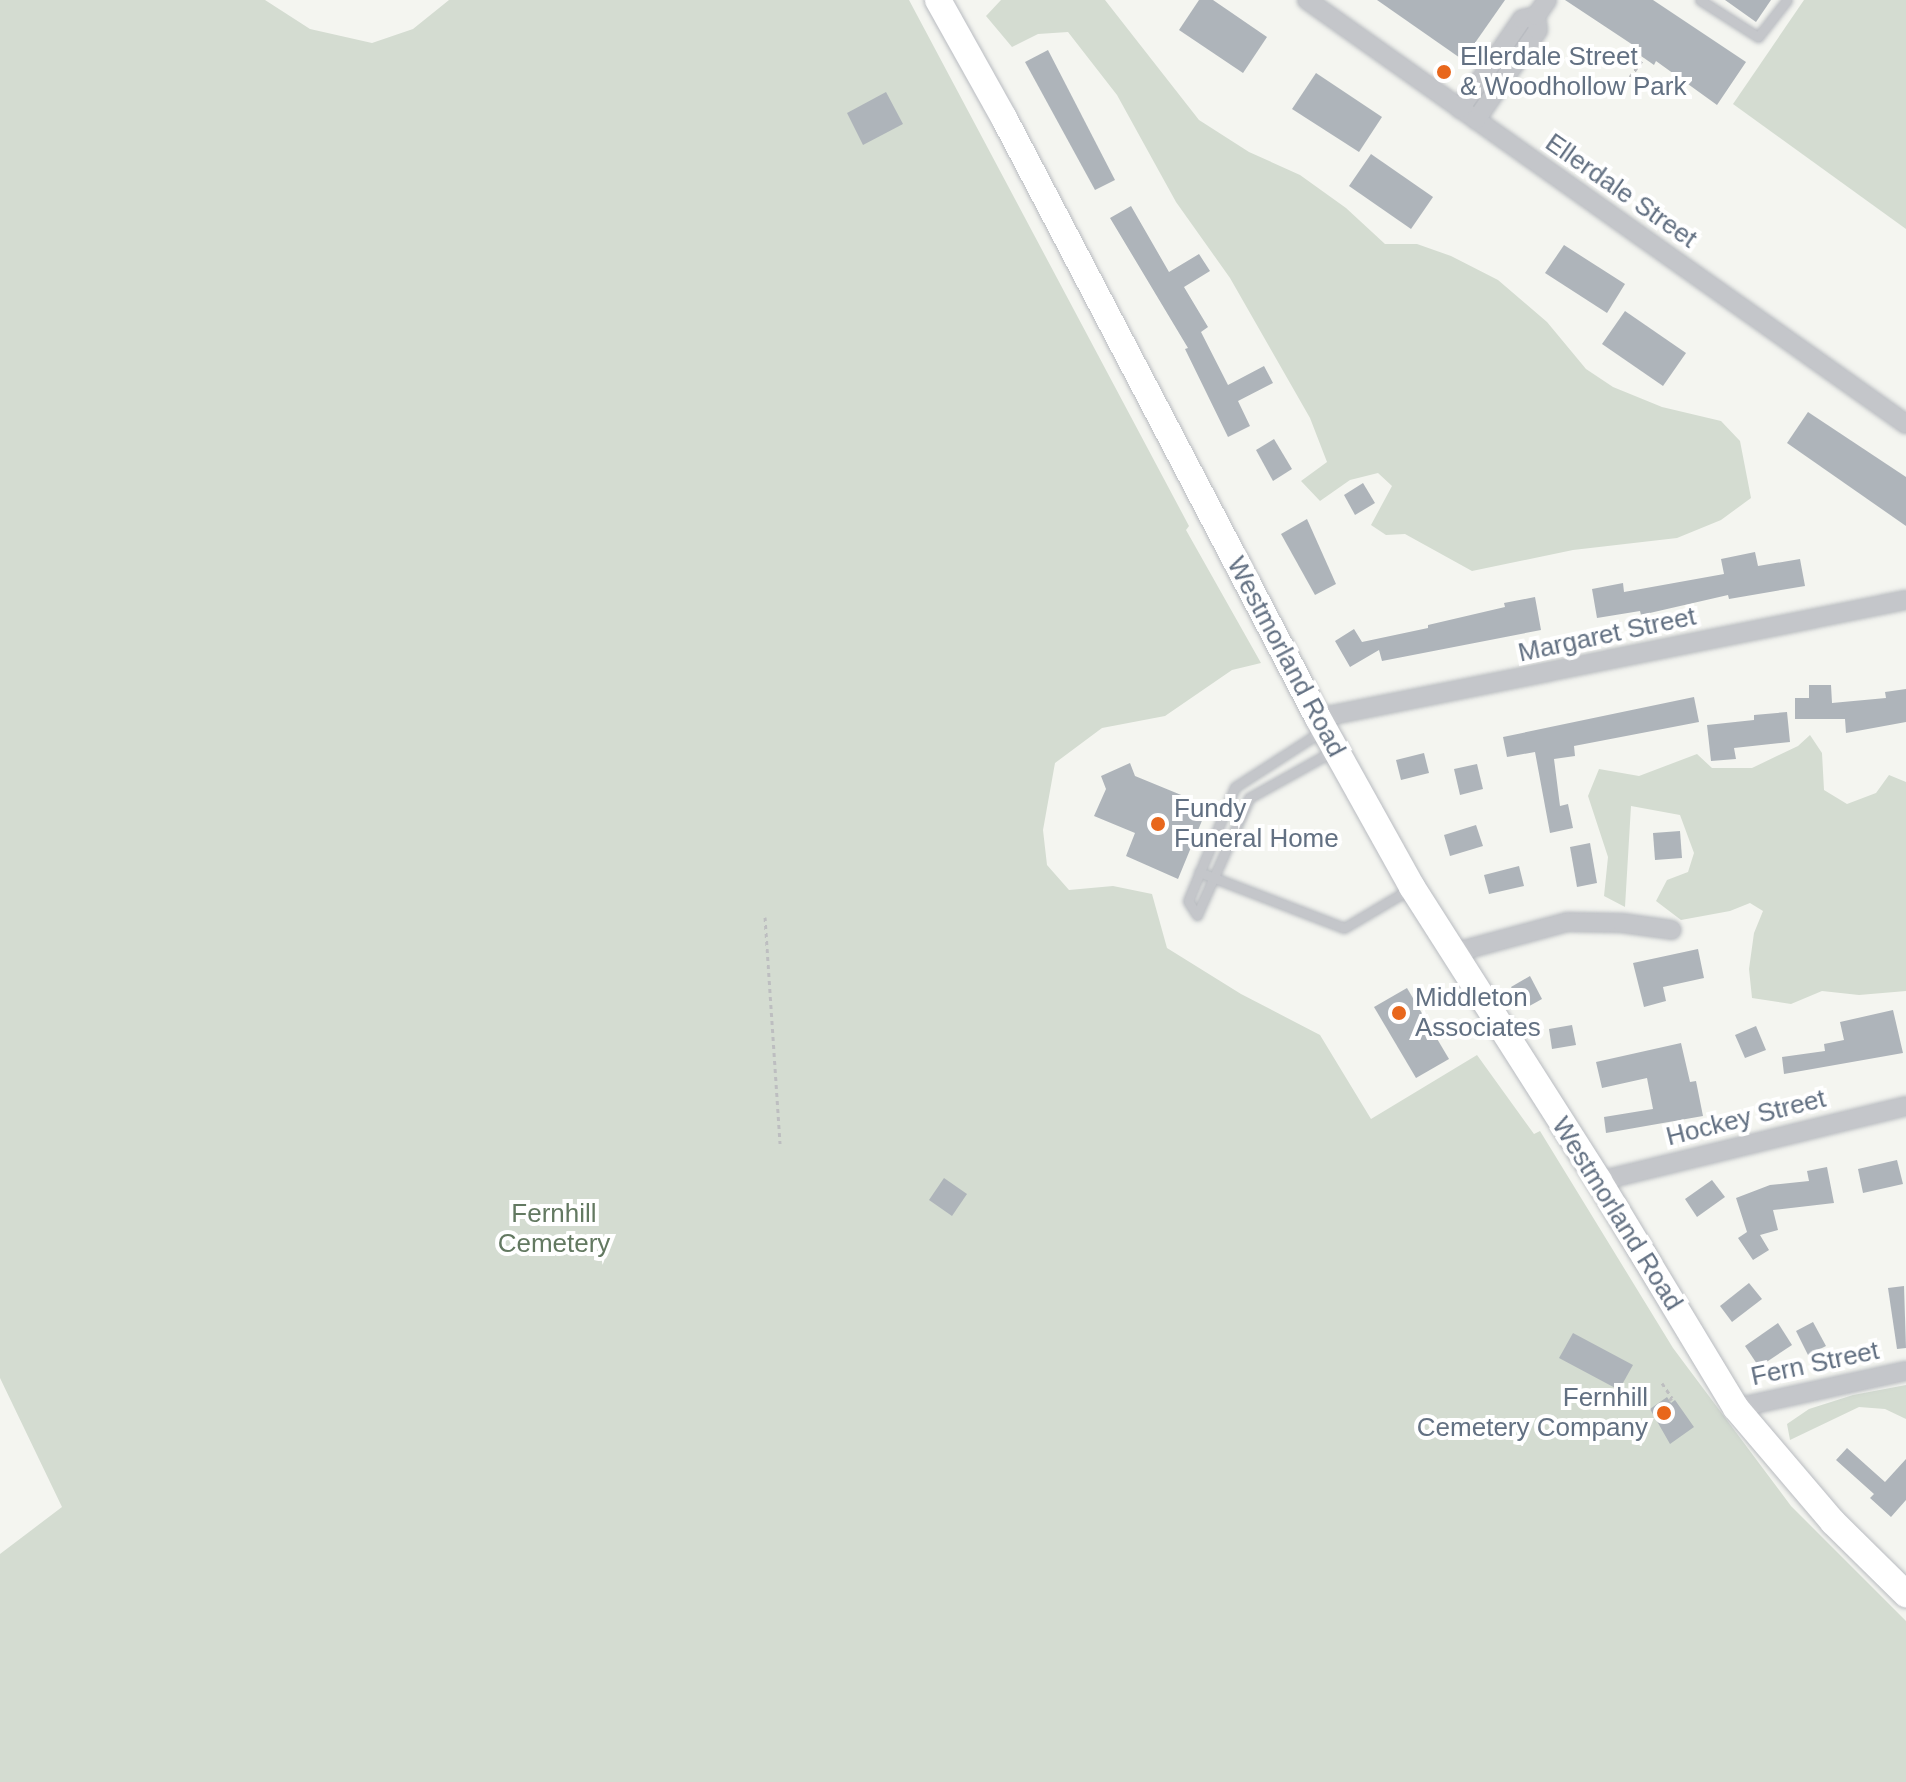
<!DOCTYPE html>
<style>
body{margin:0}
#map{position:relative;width:1906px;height:1782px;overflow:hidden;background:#f4f5f0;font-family:Arial,sans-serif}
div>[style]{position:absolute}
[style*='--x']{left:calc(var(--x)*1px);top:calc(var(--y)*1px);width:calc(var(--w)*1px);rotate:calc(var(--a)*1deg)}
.green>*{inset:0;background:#d4dcd1}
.building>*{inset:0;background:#aeb4ba}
.path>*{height:3px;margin-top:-1.5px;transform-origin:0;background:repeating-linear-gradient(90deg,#bdbec0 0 4px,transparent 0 8px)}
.roads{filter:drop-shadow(0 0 2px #b8bbc0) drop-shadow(0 0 2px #b8bbc0)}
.lane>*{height:9px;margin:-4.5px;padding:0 4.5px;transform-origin:4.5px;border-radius:4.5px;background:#c4c6ca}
.street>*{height:18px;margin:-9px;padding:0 9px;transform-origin:9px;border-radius:9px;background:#c4c6ca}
.secondary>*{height:26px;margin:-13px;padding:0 13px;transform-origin:13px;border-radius:13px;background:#fff}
.dots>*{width:22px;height:22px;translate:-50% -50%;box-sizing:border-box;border:4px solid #fff;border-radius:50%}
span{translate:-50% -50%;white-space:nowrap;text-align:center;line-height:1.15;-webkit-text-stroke:8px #fff;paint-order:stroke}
.poi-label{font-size:26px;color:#627082}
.left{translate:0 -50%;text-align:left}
.right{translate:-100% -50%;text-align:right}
.street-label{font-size:26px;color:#627082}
.park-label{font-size:26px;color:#637961}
</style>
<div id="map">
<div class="green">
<i style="clip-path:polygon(0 0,265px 0,310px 29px,372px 43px,413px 29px,449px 0,909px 0,1189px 526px,1186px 530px,1261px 663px,1232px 670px,1165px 716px,1102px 728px,1055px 763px,1043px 830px,1047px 865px,1069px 890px,1113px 886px,1152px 894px,1167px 948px,1241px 994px,1320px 1035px,1371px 1119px,1477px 1055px,1534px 1134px,1540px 1131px,1673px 1348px,1791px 1506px,1906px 1621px,1906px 1782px,0 1782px,0 1554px,62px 1507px,0 1378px)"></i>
<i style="clip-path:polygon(1001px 0,1105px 0,1199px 120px,1249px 152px,1300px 175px,1346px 208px,1385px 244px,1417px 244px,1451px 256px,1498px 280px,1547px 322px,1586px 369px,1613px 387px,1662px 407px,1721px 421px,1740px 441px,1751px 498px,1721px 520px,1677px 538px,1573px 550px,1472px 571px,1405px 534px,1386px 535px,1371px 525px,1392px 486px,1378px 473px,1350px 480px,1320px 501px,1301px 481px,1327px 462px,1310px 418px,1230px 278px,1176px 202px,1117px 95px,1068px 32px,1038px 34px,1012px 47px,986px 16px)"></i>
<i style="clip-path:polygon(1804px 0,1906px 0,1906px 229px,1733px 104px)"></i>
<i style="clip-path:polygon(1810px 735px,1822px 753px,1824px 790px,1847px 804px,1876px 793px,1889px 775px,1906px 782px,1906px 991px,1859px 995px,1822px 991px,1791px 1004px,1752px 998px,1749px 969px,1754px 933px,1763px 911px,1750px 903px,1730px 911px,1681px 920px,1656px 901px,1667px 880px,1688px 872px,1694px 853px,1680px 815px,1631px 806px,1625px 907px,1604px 896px,1608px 857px,1588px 796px,1599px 769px,1639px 776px,1697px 754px,1712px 768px,1752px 768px,1798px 746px)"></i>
<i style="clip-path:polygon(1906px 1385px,1906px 1419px,1885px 1409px,1859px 1407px,1790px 1440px,1787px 1424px,1809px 1409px,1853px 1395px)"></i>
</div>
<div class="building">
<i style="clip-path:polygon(1199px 0,1213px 0,1267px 37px,1243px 73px,1179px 30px)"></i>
<i style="clip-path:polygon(1377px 0,1505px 0,1463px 60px)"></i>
<i style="clip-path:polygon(1565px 0,1653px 0,1746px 62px,1717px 105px,1656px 61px,1654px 65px,1644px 58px,1633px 51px,1636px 47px)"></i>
<i style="clip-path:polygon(1725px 0,1771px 0,1756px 22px)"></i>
<i style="clip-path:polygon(1048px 50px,1115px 180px,1095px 190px,1025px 62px)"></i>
<i style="clip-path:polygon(1316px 73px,1382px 117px,1359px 152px,1292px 109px)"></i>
<i style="clip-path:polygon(886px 92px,903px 124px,863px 145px,847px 113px)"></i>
<i style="clip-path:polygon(1371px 154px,1433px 197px,1411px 229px,1349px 186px)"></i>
<i style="clip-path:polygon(1131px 206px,1169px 272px,1199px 254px,1210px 271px,1184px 287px,1208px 327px,1201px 332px,1228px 385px,1264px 366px,1273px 383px,1238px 401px,1250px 426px,1228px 437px,1185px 349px,1188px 348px,1110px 218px)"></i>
<i style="clip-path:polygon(1564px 245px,1625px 284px,1607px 313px,1545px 273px)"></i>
<i style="clip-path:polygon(1625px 311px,1686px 353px,1663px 386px,1602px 344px)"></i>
<i style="clip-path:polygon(1808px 412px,1906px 477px,1906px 526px,1787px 443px)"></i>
<i style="clip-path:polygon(1274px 439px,1292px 469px,1273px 481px,1256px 450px)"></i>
<i style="clip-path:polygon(1363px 483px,1375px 503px,1355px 515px,1344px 495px)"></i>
<i style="clip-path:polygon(1307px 519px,1336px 584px,1315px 595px,1281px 534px)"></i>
<i style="clip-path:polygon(1755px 552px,1758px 566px,1800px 559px,1805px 586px,1729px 599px,1728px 595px,1641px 615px,1640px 611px,1597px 618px,1592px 589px,1623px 583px,1624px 592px,1724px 574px,1721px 559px)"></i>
<i style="clip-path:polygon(1535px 597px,1541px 630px,1382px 661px,1379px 650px,1350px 667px,1335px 641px,1354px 629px,1362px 642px,1428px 628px,1428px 625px,1505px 607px,1504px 603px)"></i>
<i style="clip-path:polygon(1809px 685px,1831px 685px,1832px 703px,1886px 698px,1885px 692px,1906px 689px,1906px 722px,1846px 733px,1845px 719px,1795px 719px,1795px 698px,1809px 698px)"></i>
<i style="clip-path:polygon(1694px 697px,1699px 722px,1574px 746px,1575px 756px,1554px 759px,1560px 806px,1568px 804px,1573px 828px,1550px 833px,1535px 752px,1507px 757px,1503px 737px)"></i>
<i style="clip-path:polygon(1787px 712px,1790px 742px,1734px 748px,1736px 759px,1711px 761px,1707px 725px,1754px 720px,1754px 715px)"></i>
<i style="clip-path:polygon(1424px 753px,1429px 773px,1401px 780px,1396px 760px)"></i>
<i style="clip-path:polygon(1130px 763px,1135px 776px,1208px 806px,1178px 879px,1126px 856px,1135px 833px,1094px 816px,1106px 789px,1101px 776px)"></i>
<i style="clip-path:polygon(1477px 764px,1483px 789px,1460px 795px,1454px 769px)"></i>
<i style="clip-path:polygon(1476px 825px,1483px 846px,1450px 856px,1444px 835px)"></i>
<i style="clip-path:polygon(1680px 831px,1682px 858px,1655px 860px,1653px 833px)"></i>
<i style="clip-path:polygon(1590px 843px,1597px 883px,1577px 887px,1570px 847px)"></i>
<i style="clip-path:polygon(1519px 866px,1524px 886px,1489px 894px,1484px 875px)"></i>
<i style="clip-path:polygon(1698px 949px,1704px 978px,1663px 987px,1666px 1001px,1644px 1007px,1633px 963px)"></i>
<i style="clip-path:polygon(1530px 976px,1542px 999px,1524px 1009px,1511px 987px)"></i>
<i style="clip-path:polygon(1407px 988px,1449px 1059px,1416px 1078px,1374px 1007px)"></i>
<i style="clip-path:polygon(1893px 1010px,1903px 1053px,1784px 1074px,1782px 1057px,1825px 1051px,1824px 1044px,1844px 1040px,1840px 1022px)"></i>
<i style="clip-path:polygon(1572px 1025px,1576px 1045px,1552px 1049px,1549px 1029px)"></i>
<i style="clip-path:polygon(1756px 1026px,1766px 1050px,1745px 1058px,1735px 1035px)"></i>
<i style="clip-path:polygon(1681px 1043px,1690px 1082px,1696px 1081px,1703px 1116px,1606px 1133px,1604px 1117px,1653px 1109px,1647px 1078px,1602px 1088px,1596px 1062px)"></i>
<i style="clip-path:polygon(1897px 1160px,1903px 1184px,1863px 1193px,1858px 1169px)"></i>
<i style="clip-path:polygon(1827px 1167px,1834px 1203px,1773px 1210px,1778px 1230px,1760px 1235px,1769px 1250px,1753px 1260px,1738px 1238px,1747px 1232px,1736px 1198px,1770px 1185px,1809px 1181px,1807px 1171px)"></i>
<i style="clip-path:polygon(944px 1178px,967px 1194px,952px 1216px,929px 1200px)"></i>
<i style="clip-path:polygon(1712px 1180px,1725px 1197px,1697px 1217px,1685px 1199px)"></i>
<i style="clip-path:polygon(1749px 1283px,1762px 1299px,1732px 1322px,1720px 1306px)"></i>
<i style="clip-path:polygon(1904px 1286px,1906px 1348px,1897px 1349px,1888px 1288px)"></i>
<i style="clip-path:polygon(1813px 1322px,1826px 1346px,1808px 1355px,1796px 1331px)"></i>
<i style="clip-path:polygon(1778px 1323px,1792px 1345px,1759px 1367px,1745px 1346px)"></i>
<i style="clip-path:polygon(1573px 1333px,1633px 1365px,1619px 1390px,1559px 1358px)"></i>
<i style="clip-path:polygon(1667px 1397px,1671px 1403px,1675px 1400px,1694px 1427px,1670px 1444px,1650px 1409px)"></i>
<i style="clip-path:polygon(1847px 1448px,1885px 1482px,1906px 1459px,1906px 1500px,1891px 1517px,1870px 1498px,1874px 1494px,1836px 1460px)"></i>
</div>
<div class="path">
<i style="--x:1630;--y:77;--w:24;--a:-54"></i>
<i style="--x:765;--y:917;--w:227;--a:86.2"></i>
<i style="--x:1662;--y:1383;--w:18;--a:56"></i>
<i style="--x:1672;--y:1398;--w:4;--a:146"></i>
</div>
<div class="roads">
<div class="lane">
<i style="--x:1700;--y:0;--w:69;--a:32.5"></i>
<i style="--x:1758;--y:37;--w:47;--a:-51.9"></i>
<i style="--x:1322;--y:731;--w:103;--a:147.2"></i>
<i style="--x:1235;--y:787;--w:123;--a:112.4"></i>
<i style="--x:1188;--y:901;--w:17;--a:57"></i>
<i style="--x:1197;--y:915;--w:128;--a:-66"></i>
<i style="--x:1249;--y:798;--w:98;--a:-29.2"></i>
<i style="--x:1199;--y:872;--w:155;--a:21.1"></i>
<i style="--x:1344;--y:928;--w:77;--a:-30.6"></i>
</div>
<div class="street">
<i style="--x:1307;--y:0;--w:734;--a:35.29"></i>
<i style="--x:1460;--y:109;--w:109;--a:-55.4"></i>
<i style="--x:1522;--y:19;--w:14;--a:-12"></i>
<i style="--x:1476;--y:120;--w:109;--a:-55.4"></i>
<i style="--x:1538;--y:30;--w:14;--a:-98"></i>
<i style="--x:1536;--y:16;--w:19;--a:-55"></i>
<i style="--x:1318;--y:718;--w:600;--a:-11.35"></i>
<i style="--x:1453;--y:953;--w:118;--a:-15.2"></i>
<i style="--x:1567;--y:922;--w:55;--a:1"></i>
<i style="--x:1622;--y:923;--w:50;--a:8"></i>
<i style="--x:1599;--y:1181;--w:316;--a:-13.7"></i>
<i style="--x:1736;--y:1408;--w:174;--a:-12.3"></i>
</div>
<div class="secondary">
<i style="--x:938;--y:0;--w:135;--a:60.8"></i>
<i style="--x:1004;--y:118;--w:677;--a:62.38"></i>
<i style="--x:1318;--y:718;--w:193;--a:60.9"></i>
<i style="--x:1412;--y:887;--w:348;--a:57.5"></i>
<i style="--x:1599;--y:1181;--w:265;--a:58.9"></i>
<i style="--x:1736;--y:1408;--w:150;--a:49.6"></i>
<i style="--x:1833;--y:1522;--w:103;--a:44.6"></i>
</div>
</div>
<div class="dots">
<i style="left:1444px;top:72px;background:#e8671c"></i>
<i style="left:1158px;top:824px;background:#e8671c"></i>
<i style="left:1399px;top:1013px;background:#e8671c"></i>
<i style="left:1664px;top:1413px;background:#e8671c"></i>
</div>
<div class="poi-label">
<span class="left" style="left:1460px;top:72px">Ellerdale Street<br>&amp; Woodhollow Park</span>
<span class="left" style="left:1174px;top:824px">Fundy<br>Funeral Home</span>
<span class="left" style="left:1415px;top:1013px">Middleton<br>Associates</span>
<span class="right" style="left:1648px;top:1413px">Fernhill<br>Cemetery Company</span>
</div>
<div class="street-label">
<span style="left:1621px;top:191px;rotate:35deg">Ellerdale Street</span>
<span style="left:1607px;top:635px;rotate:-12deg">Margaret Street</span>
<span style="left:1286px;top:657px;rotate:62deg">Westmorland Road</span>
<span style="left:1746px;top:1118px;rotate:-14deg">Hockey Street</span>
<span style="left:1617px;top:1214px;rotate:58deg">Westmorland Road</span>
<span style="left:1815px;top:1364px;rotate:-12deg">Fern Street</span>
</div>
<div class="park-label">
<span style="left:554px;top:1229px">Fernhill<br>Cemetery</span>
</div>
</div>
